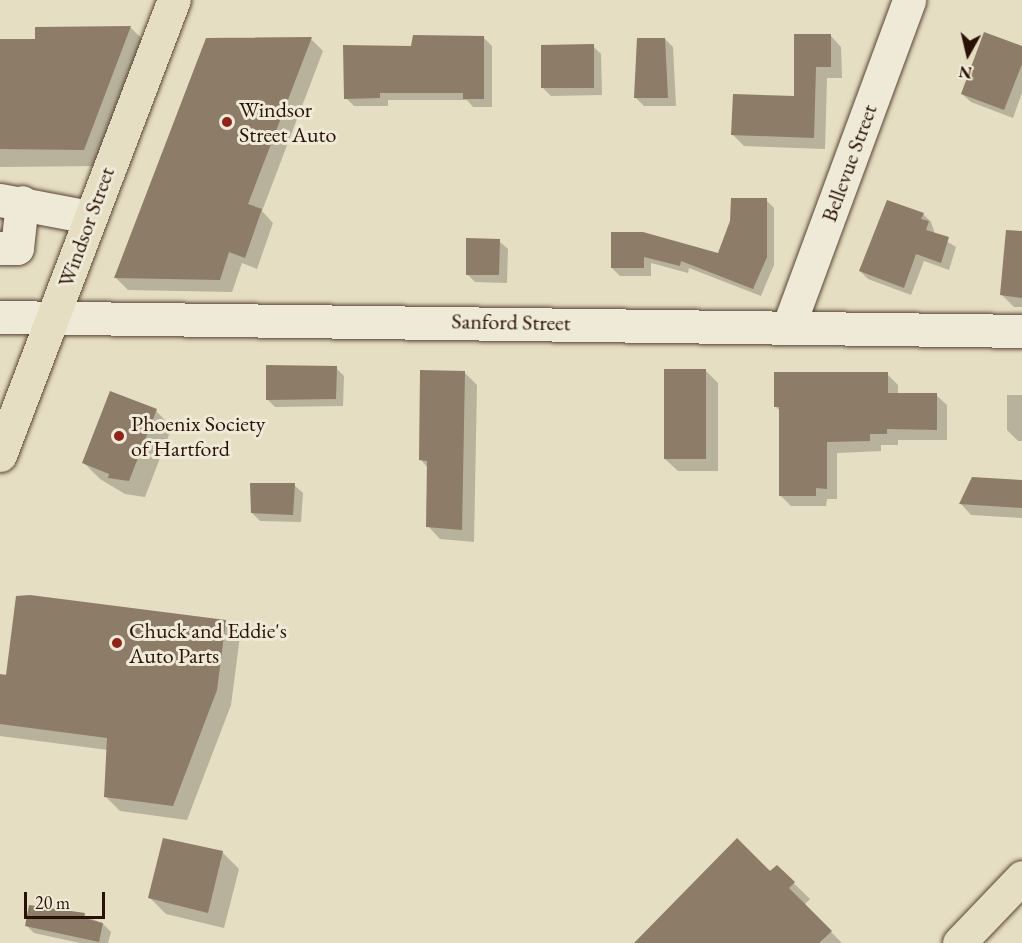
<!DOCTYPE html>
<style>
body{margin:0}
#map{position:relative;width:1022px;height:943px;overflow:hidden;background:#e6dec2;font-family:"EB Garamond",serif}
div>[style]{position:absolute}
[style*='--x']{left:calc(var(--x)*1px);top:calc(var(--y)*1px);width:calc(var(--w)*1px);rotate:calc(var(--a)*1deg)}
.shadow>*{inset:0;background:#0003}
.building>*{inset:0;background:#8c7c68}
.roads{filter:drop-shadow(0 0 2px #594435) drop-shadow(0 0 2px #594435)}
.minor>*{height:33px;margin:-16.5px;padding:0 16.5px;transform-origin:16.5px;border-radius:16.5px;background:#efead7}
.major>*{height:33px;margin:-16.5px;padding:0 16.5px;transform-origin:16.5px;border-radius:16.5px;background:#e6dec2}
.dots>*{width:16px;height:16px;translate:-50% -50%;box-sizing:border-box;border:3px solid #efead7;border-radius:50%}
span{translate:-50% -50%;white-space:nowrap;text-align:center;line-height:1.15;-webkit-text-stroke:6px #efead7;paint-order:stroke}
.poi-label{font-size:22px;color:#2a1106}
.left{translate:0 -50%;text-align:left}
.street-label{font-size:22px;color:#2a1106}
.north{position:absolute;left:938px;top:24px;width:60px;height:60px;-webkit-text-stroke:4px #efead7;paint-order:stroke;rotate:188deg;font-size:16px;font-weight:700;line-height:24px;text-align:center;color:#2a1106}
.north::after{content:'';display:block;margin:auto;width:21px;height:27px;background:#2a1106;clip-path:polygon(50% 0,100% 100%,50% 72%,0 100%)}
.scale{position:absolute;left:24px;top:892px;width:81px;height:27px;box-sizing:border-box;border:3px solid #2a1106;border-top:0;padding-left:8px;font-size:18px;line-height:21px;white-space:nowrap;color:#2a1106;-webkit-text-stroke:4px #efead7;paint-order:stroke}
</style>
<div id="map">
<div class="shadow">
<i style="clip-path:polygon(131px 28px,147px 44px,100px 166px,0 167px,0 40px,37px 40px,37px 29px)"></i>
<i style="clip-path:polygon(830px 35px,841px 47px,842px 78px,827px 78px,825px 149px,744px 146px,733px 135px,796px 97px)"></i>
<i style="clip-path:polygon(483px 37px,492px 46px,492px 107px,473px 107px,467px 100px,388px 100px,388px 106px,354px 106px,346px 98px,412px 47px)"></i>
<i style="clip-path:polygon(207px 39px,311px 39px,323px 51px,262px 211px,273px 223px,257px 269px,242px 263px,232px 292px,128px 290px,116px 278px)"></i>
<i style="clip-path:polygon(665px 39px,673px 47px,676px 106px,644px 106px,636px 98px)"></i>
<i style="clip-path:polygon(593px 46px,601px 54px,602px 95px,551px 96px,543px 88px)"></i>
<i style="clip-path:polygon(1022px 47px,1022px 93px,1013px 118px,971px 102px,962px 94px)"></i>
<i style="clip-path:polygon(766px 200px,774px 208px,774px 265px,761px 296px,689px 268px,688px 273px,651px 263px,651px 276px,620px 276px,612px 268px,643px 234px,719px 254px)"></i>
<i style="clip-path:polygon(923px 214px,931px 222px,935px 234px,956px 247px,949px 270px,924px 261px,911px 295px,868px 279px,860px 271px)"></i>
<i style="clip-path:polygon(499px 241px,508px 249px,507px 283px,475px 282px,467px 274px)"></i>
<i style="clip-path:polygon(1004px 251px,1022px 253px,1022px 307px,1014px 307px,1002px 295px)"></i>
<i style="clip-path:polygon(336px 368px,344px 376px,343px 406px,275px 407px,267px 399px)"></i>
<i style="clip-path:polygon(705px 370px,718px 383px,718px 471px,678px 471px,665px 459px)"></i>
<i style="clip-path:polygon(464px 372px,477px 385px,474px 542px,440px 539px,428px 526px,428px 468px,421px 460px)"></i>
<i style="clip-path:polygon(887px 374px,898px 385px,898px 395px,936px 395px,947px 405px,947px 440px,898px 440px,898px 445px,881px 445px,881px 451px,837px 453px,837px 499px,827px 499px,826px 506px,791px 506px,780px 495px,781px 412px,776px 407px)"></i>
<i style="clip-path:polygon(1022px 391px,1022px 441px,1018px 441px,1007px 430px,1007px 395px,1022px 395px)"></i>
<i style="clip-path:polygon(156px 411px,172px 427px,145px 497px,125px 494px,100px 479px,84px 463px)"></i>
<i style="clip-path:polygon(973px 479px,1022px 481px,1022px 518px,971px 515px,961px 504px)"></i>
<i style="clip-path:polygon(294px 485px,303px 493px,301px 522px,260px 521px,252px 513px)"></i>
<i style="clip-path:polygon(225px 621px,240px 636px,231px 705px,187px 820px,120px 811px,106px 797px,108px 750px,0 736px,0 676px)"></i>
<i style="clip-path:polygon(222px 852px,239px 869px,224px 928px,166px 914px,150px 898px)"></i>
<i style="clip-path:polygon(777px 867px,810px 899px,804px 905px,842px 943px,636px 943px)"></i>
<i style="clip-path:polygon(57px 909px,84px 915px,103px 924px,111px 932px,108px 943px,80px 943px,34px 933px,26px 925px,56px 913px)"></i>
</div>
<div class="building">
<i style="clip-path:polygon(131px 26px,84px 150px,0 149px,0 39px,35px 39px,35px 27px)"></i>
<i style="clip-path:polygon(984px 32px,1022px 46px,1022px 64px,1004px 110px,961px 94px)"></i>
<i style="clip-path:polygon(794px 34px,831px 34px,831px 67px,816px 67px,814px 138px,731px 135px,733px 94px,794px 96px)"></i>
<i style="clip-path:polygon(413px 35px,484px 36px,484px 99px,463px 99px,463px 93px,380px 93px,380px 98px,344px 99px,343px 45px,411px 46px)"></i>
<i style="clip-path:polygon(312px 37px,248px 204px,262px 209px,245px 258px,229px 252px,220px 280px,114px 278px,206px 38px)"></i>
<i style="clip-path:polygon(637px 38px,665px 38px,668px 98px,634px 98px)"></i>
<i style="clip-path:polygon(594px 44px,594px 88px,541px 88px,541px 45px)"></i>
<i style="clip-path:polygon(731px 198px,767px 198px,767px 257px,753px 289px,681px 261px,680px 266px,644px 257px,644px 268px,611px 268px,611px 232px,643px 232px,718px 253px,730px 221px)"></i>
<i style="clip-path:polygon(887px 200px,924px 213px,921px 219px,929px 221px,926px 230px,949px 237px,941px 263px,916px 254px,904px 288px,859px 271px)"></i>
<i style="clip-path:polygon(1006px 230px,1022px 231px,1022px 298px,1000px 295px)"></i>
<i style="clip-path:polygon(466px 238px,500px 239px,499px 275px,466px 275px)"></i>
<i style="clip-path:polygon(266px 365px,337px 366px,336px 399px,266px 400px)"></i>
<i style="clip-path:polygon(664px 369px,706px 369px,706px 459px,664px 459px)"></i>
<i style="clip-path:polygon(420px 370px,465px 371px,462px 530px,426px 527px,427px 461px,419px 460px)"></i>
<i style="clip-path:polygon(774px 372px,888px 372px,888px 393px,937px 393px,937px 430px,887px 429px,887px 434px,870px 434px,870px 441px,827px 442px,827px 489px,816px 488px,816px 496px,779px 496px,779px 407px,774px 407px)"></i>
<i style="clip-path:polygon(110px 391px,157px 409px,129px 481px,108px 478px,109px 474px,82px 463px)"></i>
<i style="clip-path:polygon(972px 477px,1022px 480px,1022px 508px,959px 504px)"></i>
<i style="clip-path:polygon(250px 483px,295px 483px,293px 515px,251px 513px)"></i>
<i style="clip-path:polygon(30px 595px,226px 620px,217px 690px,173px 806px,104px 797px,107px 738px,0 724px,0 674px,6px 675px,16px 596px)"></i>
<i style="clip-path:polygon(163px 838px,223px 851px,208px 913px,148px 898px)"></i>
<i style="clip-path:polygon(737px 838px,770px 871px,777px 865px,795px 882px,789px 888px,832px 931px,819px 943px,634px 943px)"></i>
<i style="clip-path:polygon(29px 905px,85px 913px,84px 918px,103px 923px,99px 942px,25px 926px)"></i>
</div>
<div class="roads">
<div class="minor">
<i style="--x:0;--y:200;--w:91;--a:10.8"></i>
<i style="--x:0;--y:248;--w:17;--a:0"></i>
<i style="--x:17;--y:248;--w:46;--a:-83.8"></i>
<i style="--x:0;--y:317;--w:1022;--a:0.78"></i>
<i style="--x:789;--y:325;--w:346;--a:-69.7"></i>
</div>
<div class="major">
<i style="--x:0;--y:455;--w:487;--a:-69.1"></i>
<i style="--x:959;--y:943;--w:91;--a:-46.3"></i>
</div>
</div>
<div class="dots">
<i style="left:227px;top:122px;background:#8f2418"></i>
<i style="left:119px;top:436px;background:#8f2418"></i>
<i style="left:117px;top:643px;background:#8f2418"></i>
</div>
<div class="poi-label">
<span class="left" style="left:239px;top:122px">Windsor<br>Street Auto</span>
<span class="left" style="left:131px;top:436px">Phoenix Society<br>of Hartford</span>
<span class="left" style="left:129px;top:643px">Chuck and Eddie's<br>Auto Parts</span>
</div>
<div class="street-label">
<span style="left:849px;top:163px;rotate:-70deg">Bellevue Street</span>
<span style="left:86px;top:227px;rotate:-70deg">Windsor Street</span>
<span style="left:511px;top:322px;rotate:1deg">Sanford Street</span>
</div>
<div class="north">N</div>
<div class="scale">20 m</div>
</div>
